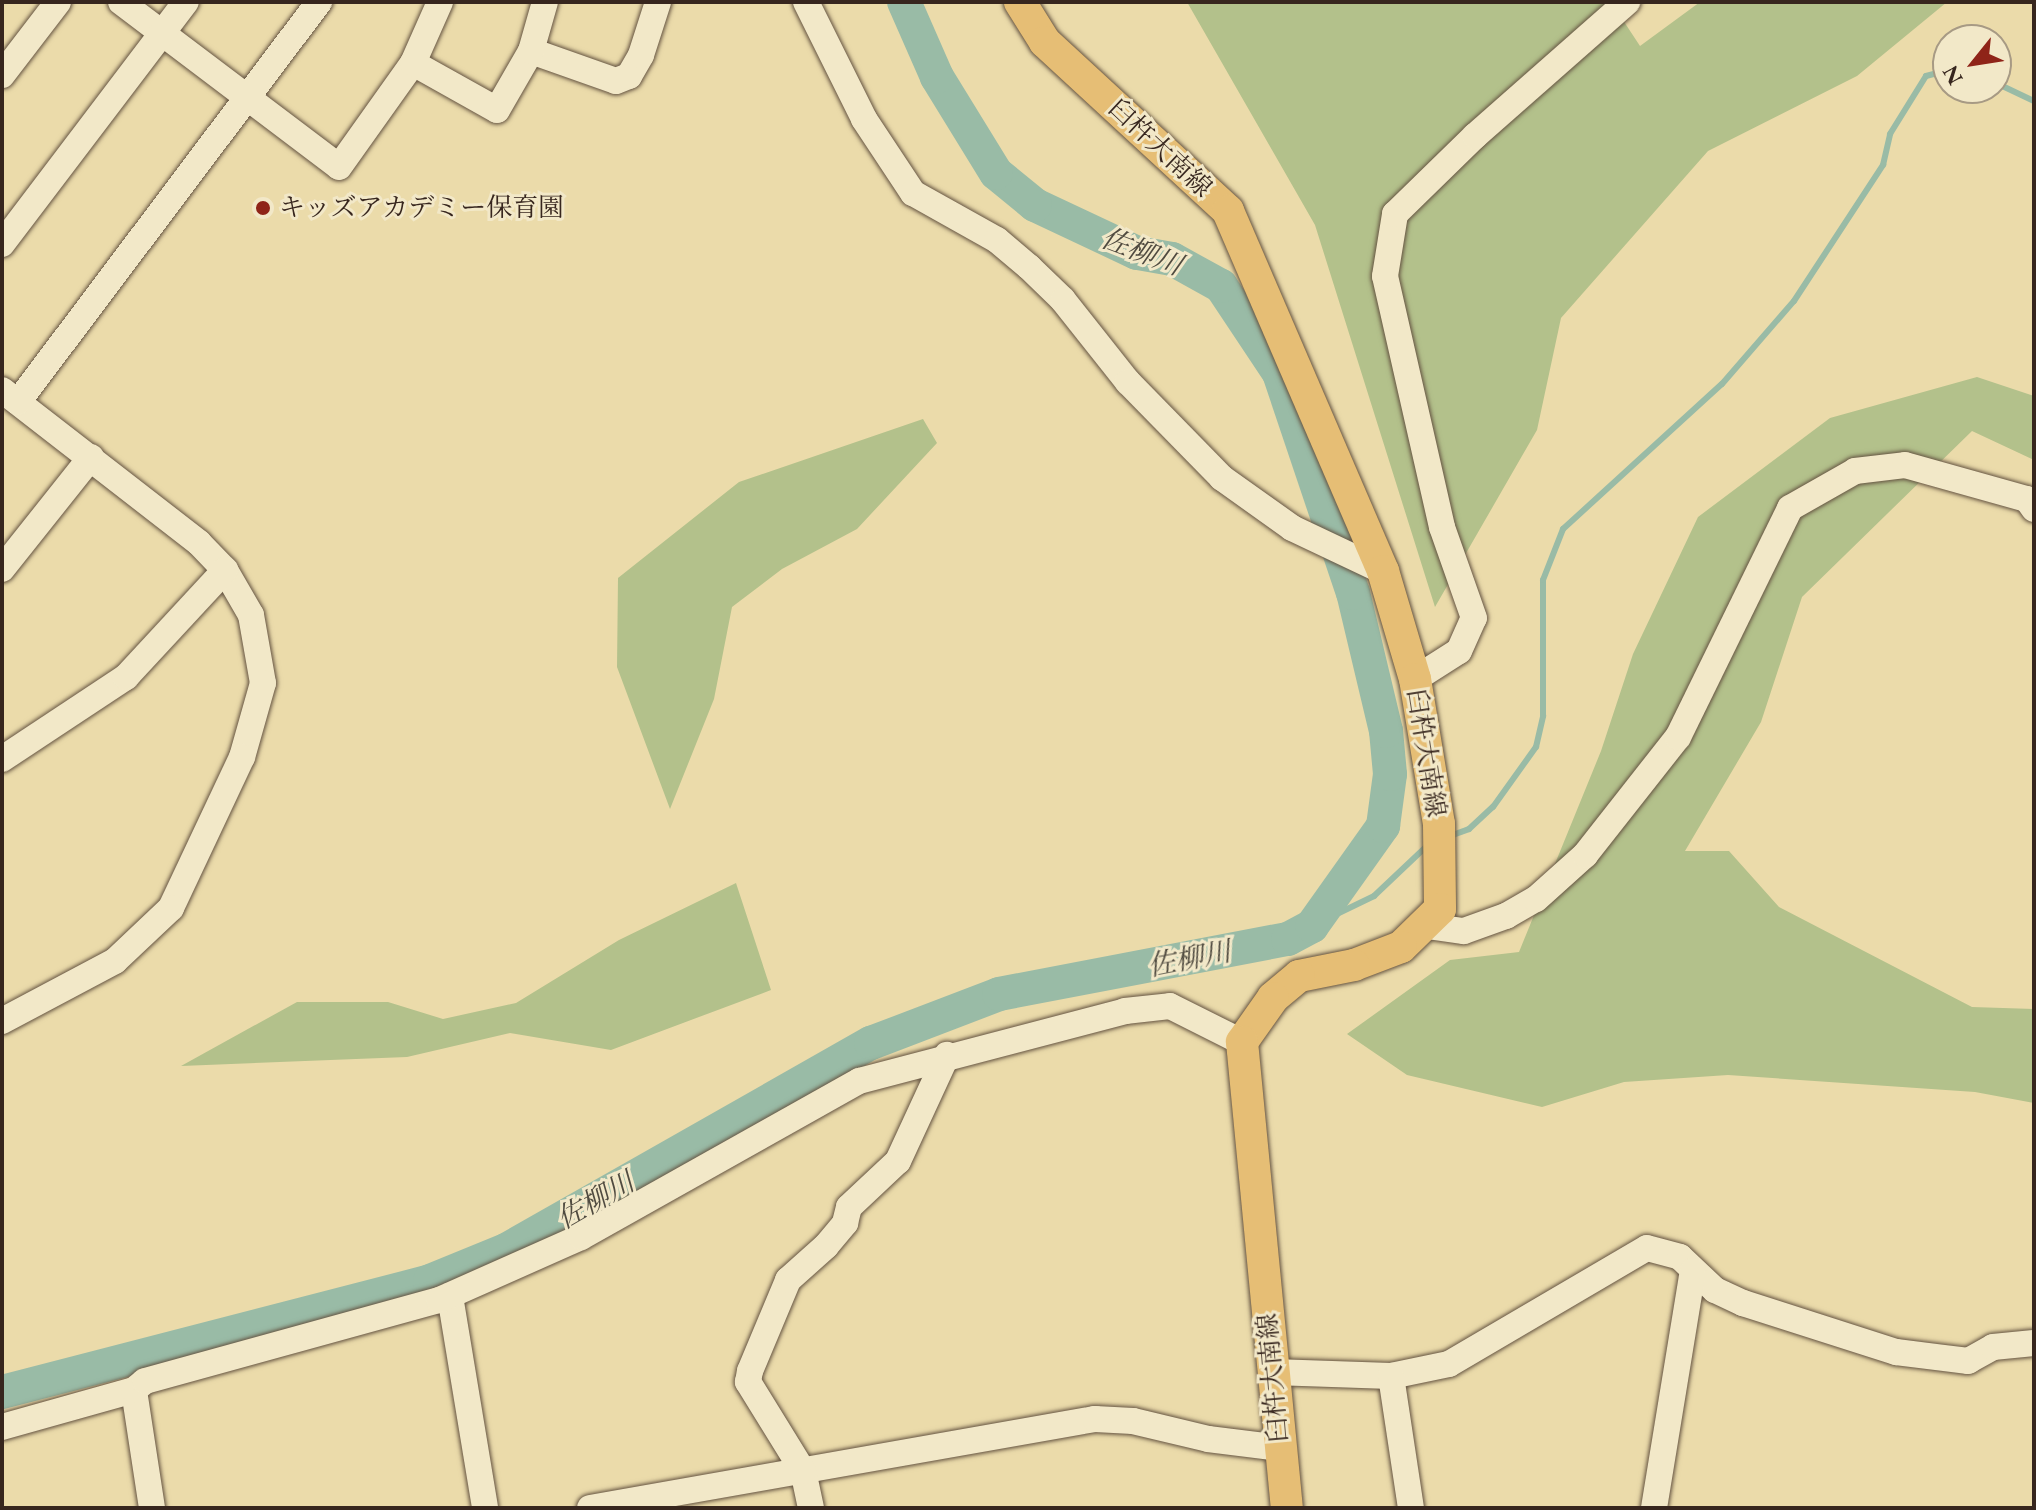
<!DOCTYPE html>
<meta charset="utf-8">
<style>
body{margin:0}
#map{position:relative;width:2036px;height:1510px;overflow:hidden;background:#ebdbaa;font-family:"EB Garamond","Noto Serif JP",serif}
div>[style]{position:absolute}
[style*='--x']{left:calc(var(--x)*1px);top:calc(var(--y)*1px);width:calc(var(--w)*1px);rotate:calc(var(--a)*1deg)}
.green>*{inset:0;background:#b3c18b}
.stream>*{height:6px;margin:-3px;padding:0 3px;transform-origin:3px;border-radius:3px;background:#99bba6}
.river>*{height:34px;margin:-17px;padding:0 17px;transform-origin:17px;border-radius:17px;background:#99bba6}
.roads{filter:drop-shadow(0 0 2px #645341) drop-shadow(0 0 2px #645341)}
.minor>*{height:26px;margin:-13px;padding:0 13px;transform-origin:13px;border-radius:13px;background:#f2e8c8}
.major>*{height:32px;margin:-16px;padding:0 16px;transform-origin:16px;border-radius:16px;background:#e6be75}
.dots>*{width:22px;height:22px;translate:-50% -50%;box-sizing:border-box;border:4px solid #f2e8c8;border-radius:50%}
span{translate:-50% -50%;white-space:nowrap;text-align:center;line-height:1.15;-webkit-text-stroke:6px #f2e8c8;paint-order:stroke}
.street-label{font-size:26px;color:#37261e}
.poi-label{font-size:26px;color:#37261e}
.left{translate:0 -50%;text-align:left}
.water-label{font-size:28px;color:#504b40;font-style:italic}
.frame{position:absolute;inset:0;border:4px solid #37261e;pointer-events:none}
.north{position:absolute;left:1932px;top:24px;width:80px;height:80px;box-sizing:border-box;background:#f2e8c8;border:2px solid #a79a84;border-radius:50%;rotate:240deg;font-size:22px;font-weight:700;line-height:32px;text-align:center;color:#37261e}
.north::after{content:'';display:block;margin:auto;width:28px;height:36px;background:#8f2418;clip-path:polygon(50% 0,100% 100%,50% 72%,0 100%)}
</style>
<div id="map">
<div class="green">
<i style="clip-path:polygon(1187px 2px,1611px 2px,1640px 46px,1700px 2px,1947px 2px,1857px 76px,1708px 151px,1561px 318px,1537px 430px,1435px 607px,1315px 225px)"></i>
<i style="clip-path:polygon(1977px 377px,2034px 396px,2034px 460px,1972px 431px,1802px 597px,1761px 722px,1685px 851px,1729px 851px,1779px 907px,1972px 1007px,2034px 1009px,2034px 1103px,1975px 1092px,1728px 1075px,1624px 1082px,1542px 1107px,1407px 1075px,1347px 1034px,1450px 960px,1519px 952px,1601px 751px,1633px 654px,1698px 517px,1830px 418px)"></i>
<i style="clip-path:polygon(923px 419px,937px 443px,857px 529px,782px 569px,732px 607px,714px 699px,670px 809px,617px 667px,618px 578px,739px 482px)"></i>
<i style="clip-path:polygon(736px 883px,771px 990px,611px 1050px,510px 1033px,407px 1057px,181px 1066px,297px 1002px,388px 1002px,443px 1019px,516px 1003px,619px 940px)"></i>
</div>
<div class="stream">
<i style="--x:1996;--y:83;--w:42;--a:25.3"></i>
<i style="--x:1450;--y:836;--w:20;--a:-20"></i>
<i style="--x:1469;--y:829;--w:33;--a:-43"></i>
<i style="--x:1493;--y:807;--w:74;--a:-54.4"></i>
<i style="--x:1536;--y:747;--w:32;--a:-77"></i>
<i style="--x:1543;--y:716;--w:136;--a:-90"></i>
<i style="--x:1543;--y:580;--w:55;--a:-68.6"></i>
<i style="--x:1563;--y:529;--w:215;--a:-42.4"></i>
<i style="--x:1722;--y:384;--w:110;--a:-49.1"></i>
<i style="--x:1794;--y:301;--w:163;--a:-56.8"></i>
<i style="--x:1883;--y:165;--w:32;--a:-77"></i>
<i style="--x:1890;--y:134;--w:68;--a:-58.2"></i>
<i style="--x:1926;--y:76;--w:23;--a:-15"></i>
<i style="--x:1312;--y:926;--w:69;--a:-25.8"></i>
<i style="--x:1374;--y:896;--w:74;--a:-43.4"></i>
</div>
<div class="river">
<i style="--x:2;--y:1392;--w:442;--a:-14.5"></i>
<i style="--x:430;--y:1281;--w:82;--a:-22.2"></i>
<i style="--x:506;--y:1250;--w:420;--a:-29.6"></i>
<i style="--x:871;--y:1043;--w:137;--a:-20.9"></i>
<i style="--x:999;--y:994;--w:294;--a:-10.8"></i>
<i style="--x:1288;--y:939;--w:27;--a:-28"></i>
<i style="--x:1312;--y:926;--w:123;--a:-54.6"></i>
<i style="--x:1383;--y:826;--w:52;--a:-82.3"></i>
<i style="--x:1390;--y:774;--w:43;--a:-95.3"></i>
<i style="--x:1386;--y:731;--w:142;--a:-103.4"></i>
<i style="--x:1353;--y:593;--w:232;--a:-108.6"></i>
<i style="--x:1279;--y:373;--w:105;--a:-123.7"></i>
<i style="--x:1221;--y:286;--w:56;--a:-151.1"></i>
<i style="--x:1172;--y:259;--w:36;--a:-170"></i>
<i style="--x:1137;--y:253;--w:113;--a:-154.8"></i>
<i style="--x:1035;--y:205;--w:50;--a:-140.6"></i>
<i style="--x:996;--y:173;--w:113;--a:-121.6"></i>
<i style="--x:937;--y:77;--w:82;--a:-113.7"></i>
</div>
<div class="roads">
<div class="minor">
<i style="--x:121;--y:2;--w:273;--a:37.1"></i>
<i style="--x:339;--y:167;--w:128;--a:-54.6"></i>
<i style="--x:413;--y:63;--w:67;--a:-66.1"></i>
<i style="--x:806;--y:2;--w:131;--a:63.6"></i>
<i style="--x:864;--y:119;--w:89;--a:56.5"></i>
<i style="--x:913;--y:193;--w:96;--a:29.2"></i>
<i style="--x:997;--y:240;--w:42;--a:40.2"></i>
<i style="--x:1029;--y:267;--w:47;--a:44.1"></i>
<i style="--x:1063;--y:300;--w:105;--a:51.6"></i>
<i style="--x:1128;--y:382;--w:134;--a:45.6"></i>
<i style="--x:1222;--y:478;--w:86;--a:35.5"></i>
<i style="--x:1292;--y:528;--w:101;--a:25.3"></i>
<i style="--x:531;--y:51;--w:90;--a:19.4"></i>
<i style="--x:616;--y:81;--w:14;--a:-21"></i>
<i style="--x:629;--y:76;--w:24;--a:-60"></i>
<i style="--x:641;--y:55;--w:56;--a:-72.2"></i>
<i style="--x:413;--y:63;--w:96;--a:29.2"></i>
<i style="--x:497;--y:110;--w:68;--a:-60"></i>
<i style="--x:531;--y:51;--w:51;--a:-74.1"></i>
<i style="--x:2;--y:75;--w:92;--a:-52.5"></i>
<i style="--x:2;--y:244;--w:304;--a:-52.8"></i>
<i style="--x:2;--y:390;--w:249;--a:37.8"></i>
<i style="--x:199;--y:543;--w:37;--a:46"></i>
<i style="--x:225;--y:570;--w:52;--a:60"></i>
<i style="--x:251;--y:615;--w:69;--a:80"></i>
<i style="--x:263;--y:683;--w:77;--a:105.8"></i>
<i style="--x:242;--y:757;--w:167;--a:115.2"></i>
<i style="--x:171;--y:908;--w:77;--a:136.6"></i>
<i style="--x:115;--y:961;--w:128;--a:152"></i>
<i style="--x:18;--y:402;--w:501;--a:-53.04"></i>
<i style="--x:2;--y:569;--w:143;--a:-51.5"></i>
<i style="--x:1415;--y:679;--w:52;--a:-32.5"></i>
<i style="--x:1459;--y:651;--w:36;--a:-66"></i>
<i style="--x:1474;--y:618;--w:96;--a:-109.4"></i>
<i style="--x:1442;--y:527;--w:257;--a:-102.8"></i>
<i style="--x:1385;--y:276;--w:63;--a:-80.8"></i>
<i style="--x:1395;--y:214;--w:112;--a:-44.3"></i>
<i style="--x:1475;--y:136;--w:203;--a:-41.4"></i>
<i style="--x:2;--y:759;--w:149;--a:-33.5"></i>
<i style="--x:126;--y:677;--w:146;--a:-47.2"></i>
<i style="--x:1427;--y:926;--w:37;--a:8"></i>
<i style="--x:1464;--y:931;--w:45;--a:-19.7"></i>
<i style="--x:1506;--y:916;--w:34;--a:-30"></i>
<i style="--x:1536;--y:899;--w:66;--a:-41.9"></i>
<i style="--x:1585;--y:855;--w:150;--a:-51.8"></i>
<i style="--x:1678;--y:737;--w:255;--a:-63.9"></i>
<i style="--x:1790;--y:508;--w:75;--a:-29.6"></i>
<i style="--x:1855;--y:471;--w:50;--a:-6.8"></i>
<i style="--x:1905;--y:465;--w:127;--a:15.6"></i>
<i style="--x:2027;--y:499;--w:12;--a:55"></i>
<i style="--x:450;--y:1296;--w:215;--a:80.6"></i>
<i style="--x:1273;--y:1372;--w:118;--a:1.9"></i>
<i style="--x:1391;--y:1376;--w:59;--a:-11.7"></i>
<i style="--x:1449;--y:1364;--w:229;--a:-30.4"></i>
<i style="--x:1647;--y:1248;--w:34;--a:15"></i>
<i style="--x:1680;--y:1257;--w:48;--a:43.3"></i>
<i style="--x:1715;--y:1290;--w:31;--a:25"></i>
<i style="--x:1743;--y:1303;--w:161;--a:17.8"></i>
<i style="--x:1896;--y:1352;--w:73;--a:7.1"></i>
<i style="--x:1968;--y:1361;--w:29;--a:-29"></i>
<i style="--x:1993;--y:1347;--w:41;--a:-5.6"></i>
<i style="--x:1391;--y:1376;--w:134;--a:81.4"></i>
<i style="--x:2;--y:1427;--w:137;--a:-15.7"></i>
<i style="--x:152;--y:1508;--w:119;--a:-98.7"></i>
<i style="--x:134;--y:1390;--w:14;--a:-39"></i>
<i style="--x:145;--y:1381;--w:305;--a:-15.4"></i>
<i style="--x:439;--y:1300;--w:155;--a:-23.9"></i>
<i style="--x:581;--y:1237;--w:319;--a:-29.3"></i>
<i style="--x:859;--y:1081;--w:275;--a:-14.7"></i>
<i style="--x:1125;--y:1011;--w:45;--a:-6.3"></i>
<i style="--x:1170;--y:1006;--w:80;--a:26.6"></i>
<i style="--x:590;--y:1508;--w:513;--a:-10"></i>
<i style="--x:1095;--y:1419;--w:38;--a:3"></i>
<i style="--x:1133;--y:1421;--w:77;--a:13.5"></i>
<i style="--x:1208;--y:1439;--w:73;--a:7.1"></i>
<i style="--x:811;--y:1508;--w:38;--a:-102"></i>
<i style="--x:803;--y:1471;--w:105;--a:-121.7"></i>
<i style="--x:748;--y:1382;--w:11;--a:-80"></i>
<i style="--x:750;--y:1371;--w:99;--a:-67.3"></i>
<i style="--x:788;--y:1280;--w:51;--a:-41.8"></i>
<i style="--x:826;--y:1246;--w:30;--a:-50"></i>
<i style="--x:845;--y:1223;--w:16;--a:-76"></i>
<i style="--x:849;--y:1207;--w:67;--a:-43.2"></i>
<i style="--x:898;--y:1161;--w:117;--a:-65.2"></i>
<i style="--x:1654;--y:1508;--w:240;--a:-80.7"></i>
</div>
<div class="major">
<i style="--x:1020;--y:2;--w:47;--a:58"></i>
<i style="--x:1045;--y:42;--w:249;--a:42.7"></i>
<i style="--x:1228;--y:211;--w:392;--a:66.7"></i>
<i style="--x:1383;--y:571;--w:113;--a:73.5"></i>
<i style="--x:1415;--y:679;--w:147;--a:80.6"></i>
<i style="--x:1439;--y:824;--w:85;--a:89.3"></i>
<i style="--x:1440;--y:909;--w:54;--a:135.7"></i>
<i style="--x:1401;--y:947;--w:50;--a:159"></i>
<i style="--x:1354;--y:965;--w:56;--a:168.7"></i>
<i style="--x:1299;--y:976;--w:34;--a:140"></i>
<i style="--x:1273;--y:998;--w:54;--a:125.2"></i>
<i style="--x:1242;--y:1042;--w:468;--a:84.5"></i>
</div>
</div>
<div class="dots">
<i style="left:263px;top:208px;background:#8f2418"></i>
</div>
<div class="street-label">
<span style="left:1160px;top:148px;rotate:43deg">臼杵大南線</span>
<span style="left:1426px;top:753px;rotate:81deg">臼杵大南線</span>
<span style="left:1273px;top:1378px;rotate:-95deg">臼杵大南線</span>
</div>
<div class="poi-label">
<span class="left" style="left:279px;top:208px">キッズアカデミー保育園</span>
</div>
<div class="water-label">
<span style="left:1142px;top:251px;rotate:21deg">佐柳川</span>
<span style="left:1189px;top:958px;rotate:-11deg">佐柳川</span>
<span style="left:595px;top:1200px;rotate:-30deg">佐柳川</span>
</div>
<div class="frame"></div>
<div class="north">N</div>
</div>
